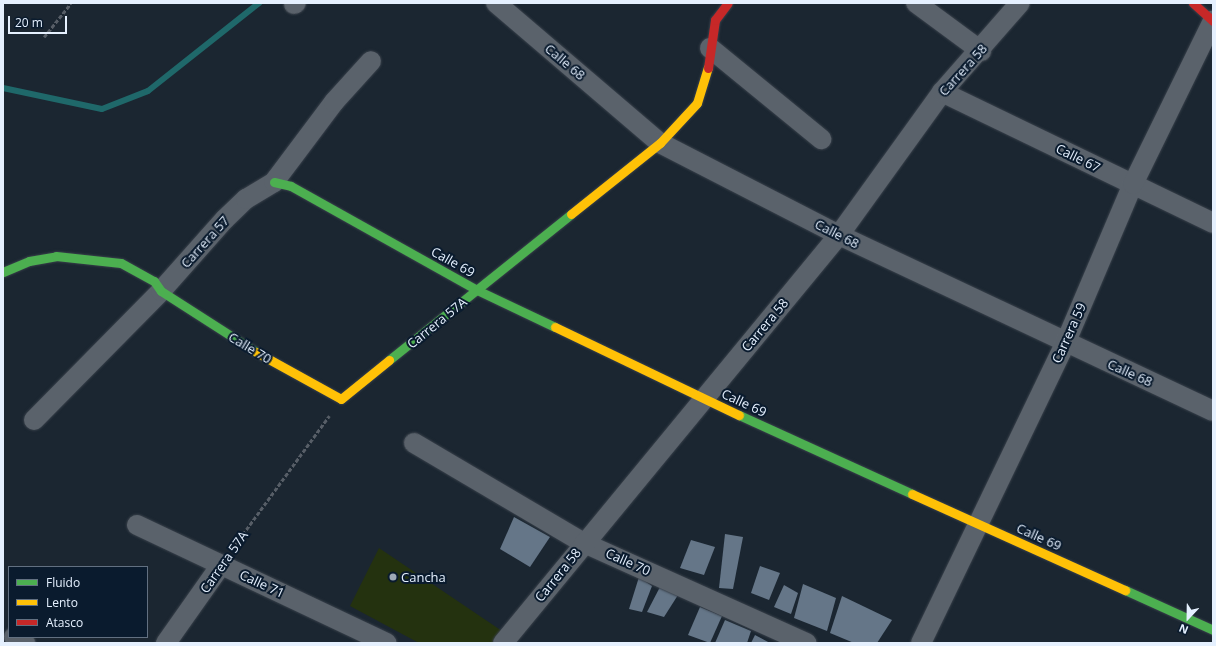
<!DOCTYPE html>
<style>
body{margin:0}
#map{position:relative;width:1216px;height:646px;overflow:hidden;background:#1b2631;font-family:"Open Sans",sans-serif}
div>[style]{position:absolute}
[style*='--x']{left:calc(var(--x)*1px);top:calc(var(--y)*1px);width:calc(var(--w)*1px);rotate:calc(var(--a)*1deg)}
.green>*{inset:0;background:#24320f}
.stream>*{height:6px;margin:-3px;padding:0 3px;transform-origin:3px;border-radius:3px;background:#1f686a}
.building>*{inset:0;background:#657688}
.path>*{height:2.5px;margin-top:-1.25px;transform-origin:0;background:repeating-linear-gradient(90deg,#575e67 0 4px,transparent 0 6px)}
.roads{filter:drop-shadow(0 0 1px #38404a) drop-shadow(0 0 1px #38404a)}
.street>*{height:20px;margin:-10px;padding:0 10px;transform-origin:10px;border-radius:10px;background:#5a626b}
.fast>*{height:9px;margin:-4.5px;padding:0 4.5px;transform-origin:4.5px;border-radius:4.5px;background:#4caf50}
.slow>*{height:9px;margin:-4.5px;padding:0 4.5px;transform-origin:4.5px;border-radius:4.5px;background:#ffc107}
.jam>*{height:9px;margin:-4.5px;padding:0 4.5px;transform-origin:4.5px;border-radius:4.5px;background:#c62828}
.dots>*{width:11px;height:11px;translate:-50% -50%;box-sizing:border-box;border:2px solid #0a1b2e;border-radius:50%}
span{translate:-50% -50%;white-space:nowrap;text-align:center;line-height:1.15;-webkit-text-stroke:4px #0a1b2e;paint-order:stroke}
.street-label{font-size:13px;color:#e5f0fe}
.poi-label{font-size:13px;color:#e5f0fe}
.left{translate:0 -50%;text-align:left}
.frame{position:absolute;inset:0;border:4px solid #e5f0fe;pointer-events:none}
.legend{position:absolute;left:8px;top:566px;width:140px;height:72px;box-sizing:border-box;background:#0a1b2e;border:1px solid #627081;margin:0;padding:5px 7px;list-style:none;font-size:12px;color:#e5f0fe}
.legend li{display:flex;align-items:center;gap:8px;height:20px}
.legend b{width:20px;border:1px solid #627081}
.north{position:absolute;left:1168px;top:598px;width:40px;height:40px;-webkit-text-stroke:3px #0a1b2e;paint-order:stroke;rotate:202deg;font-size:11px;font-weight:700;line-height:16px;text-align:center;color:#e5f0fe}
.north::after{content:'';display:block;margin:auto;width:14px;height:18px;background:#e5f0fe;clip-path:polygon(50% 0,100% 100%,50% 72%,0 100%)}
.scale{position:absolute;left:8px;top:16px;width:59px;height:18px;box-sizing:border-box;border:2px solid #e5f0fe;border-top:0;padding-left:5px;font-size:12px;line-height:14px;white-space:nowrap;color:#e5f0fe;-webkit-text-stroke:3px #0a1b2e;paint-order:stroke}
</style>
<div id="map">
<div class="green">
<i style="clip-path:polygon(379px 548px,502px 631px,492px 643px,419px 643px,350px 606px)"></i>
</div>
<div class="stream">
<i style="--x:3;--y:88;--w:101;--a:12"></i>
<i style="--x:102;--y:109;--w:49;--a:-21.4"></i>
<i style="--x:148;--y:91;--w:142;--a:-38.4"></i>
</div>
<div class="building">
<i style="clip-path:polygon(514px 517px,550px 537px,530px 567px,500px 549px)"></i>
<i style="clip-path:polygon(725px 534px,743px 537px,733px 589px,719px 588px)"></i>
<i style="clip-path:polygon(691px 540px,715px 547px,704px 575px,680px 568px)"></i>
<i style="clip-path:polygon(760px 566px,780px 573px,769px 600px,751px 593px)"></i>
<i style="clip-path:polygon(639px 577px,652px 586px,642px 612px,629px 609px)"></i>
<i style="clip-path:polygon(803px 584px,836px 598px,827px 631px,794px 618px)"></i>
<i style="clip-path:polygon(784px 585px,798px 593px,791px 614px,774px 607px)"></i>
<i style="clip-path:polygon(660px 587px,678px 595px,664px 617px,647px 612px)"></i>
<i style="clip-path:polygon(842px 596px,892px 620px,877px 643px,854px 643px,830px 633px)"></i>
<i style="clip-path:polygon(700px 607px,722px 616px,710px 643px,688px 635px)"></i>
<i style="clip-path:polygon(725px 620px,751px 631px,747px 643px,715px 643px)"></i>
<i style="clip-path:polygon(755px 635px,770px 643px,751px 643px)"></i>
</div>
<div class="path">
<i style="--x:44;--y:37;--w:43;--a:-51.5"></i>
<i style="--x:232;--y:549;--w:165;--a:-53.9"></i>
</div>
<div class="roads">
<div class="street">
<i style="--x:496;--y:3;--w:216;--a:40.5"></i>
<i style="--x:660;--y:143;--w:201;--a:27.2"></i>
<i style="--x:839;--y:235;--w:413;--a:25.2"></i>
<i style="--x:916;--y:3;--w:81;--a:36.4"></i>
<i style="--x:294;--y:4;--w:2;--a:-27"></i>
<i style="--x:710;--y:48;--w:144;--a:39.3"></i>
<i style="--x:942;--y:92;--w:301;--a:25.8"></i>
<i style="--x:34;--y:420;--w:181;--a:-45.4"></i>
<i style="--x:161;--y:291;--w:96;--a:-48.4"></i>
<i style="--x:225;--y:219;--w:29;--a:-44"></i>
<i style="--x:246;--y:199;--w:33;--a:-31"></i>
<i style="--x:274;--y:182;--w:100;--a:-53.1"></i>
<i style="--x:334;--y:102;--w:55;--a:-47.9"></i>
<i style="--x:414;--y:443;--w:197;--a:30.5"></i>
<i style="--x:584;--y:543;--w:244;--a:24.2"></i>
<i style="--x:137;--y:525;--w:276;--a:25.3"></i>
<i style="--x:14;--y:637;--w:13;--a:29"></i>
<i style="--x:166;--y:643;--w:95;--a:-54.8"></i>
<i style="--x:503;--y:643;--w:529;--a:-50.53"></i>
<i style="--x:839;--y:235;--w:176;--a:-54.2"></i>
<i style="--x:942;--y:92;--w:118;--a:-48.8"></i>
<i style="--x:921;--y:643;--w:332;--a:-64.3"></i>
<i style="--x:1065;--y:344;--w:174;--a:-67"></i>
<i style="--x:1133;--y:184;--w:182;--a:-63.9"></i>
</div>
<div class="fast">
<i style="--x:274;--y:182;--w:17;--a:13"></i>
<i style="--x:291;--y:186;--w:213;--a:29.2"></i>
<i style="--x:477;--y:290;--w:86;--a:25.4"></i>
<i style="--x:3;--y:272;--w:28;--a:-23"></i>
<i style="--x:29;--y:261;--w:27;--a:-10"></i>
<i style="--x:56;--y:256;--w:65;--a:6.1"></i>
<i style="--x:121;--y:263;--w:38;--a:29"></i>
<i style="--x:154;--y:281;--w:12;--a:55"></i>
<i style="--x:161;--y:291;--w:113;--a:32.7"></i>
<i style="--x:389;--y:360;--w:233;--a:-38.7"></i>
<i style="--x:739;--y:415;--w:190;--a:24.5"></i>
<i style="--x:1125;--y:590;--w:97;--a:24.4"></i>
</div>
<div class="slow">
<i style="--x:571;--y:214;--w:114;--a:-38.6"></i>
<i style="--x:660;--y:143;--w:54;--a:-47.2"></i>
<i style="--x:697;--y:103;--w:37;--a:-73"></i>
<i style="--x:555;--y:327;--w:204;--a:25.6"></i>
<i style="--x:256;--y:352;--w:97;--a:28.9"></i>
<i style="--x:341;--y:399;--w:62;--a:-39.1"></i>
<i style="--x:912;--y:494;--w:234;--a:24.3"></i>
</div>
<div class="jam">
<i style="--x:1193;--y:3;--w:27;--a:42"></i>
<i style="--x:708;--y:68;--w:49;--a:-81.7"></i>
<i style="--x:715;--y:20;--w:21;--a:-53"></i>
</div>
</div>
<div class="dots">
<i style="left:393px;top:577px;background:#9ea9b6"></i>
</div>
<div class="street-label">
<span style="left:565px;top:62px;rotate:40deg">Calle 68</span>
<span style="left:963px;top:70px;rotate:-48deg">Carrera 58</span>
<span style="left:1078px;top:158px;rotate:26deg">Calle 67</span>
<span style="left:837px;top:234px;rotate:27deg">Calle 68</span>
<span style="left:205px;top:242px;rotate:-48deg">Carrera 57</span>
<span style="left:453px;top:262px;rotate:29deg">Calle 69</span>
<span style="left:437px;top:323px;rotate:-39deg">Carrera 57A</span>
<span style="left:765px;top:325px;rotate:-50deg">Carrera 58</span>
<span style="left:1069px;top:333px;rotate:-66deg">Carrera 59</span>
<span style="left:250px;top:348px;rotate:31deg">Calle 70</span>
<span style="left:1130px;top:373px;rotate:24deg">Calle 68</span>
<span style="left:744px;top:403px;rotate:25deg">Calle 69</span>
<span style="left:1039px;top:537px;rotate:24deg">Calle 69</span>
<span style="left:224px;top:562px;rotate:-55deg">Carrera 57A</span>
<span style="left:628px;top:562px;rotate:24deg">Calle 70</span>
<span style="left:558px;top:575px;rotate:-51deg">Carrera 58</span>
<span style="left:262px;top:584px;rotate:25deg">Calle 71</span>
</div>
<div class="poi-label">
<span class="left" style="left:401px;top:577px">Cancha</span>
</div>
<div class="frame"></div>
<ul class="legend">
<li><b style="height:5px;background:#4caf50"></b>Fluido</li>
<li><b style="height:5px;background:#ffc107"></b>Lento</li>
<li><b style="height:5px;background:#c62828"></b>Atasco</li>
</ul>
<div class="north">N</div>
<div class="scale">20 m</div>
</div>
